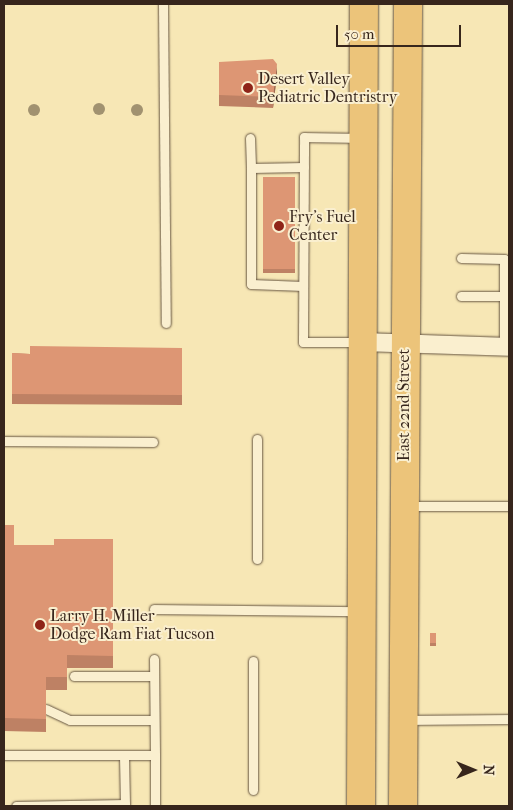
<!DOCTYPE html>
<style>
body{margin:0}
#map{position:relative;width:513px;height:810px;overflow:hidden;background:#f7e7b5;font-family:"IM FELL French Canon",serif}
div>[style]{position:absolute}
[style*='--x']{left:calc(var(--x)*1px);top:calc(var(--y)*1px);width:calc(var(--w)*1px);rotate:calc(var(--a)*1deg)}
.roads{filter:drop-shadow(0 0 1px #675642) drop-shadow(0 0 1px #675642)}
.service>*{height:9px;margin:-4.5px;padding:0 4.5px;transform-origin:4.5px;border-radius:4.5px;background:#faefcf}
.minor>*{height:18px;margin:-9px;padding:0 9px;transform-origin:9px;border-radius:9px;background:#faefcf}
.primary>*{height:28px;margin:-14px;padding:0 14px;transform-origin:14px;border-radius:14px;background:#ecc47a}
.trees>*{width:12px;height:12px;margin:-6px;border-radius:50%;background:#a19270}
.wall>*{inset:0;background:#be8164}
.shaded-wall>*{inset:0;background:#9b6951}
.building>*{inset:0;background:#dd9674}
.dots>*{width:14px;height:14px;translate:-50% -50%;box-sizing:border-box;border:2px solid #faefcf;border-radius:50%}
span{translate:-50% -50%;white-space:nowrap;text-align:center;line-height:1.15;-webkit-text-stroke:4px #faefcf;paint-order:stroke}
.poi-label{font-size:16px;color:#37261c}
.left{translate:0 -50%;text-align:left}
.street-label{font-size:16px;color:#37261c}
.frame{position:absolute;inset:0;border:5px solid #37261c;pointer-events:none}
.north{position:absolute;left:448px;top:745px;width:50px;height:50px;-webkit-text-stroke:4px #faefcf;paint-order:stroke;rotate:90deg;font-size:14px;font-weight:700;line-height:20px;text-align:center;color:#37261c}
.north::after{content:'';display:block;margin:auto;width:18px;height:22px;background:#37261c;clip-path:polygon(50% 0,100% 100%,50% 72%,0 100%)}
.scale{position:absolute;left:336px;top:25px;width:125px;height:22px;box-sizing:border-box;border:2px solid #37261c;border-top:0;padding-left:6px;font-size:15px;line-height:18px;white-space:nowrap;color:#37261c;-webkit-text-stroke:4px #faefcf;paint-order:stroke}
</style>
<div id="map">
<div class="roads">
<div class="service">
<i style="--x:163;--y:4;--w:319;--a:89.5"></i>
<i style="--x:250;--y:138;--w:30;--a:88"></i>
<i style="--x:251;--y:168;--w:53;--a:-1.1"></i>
<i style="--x:251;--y:168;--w:116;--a:90"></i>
<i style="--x:251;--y:284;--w:52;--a:2.2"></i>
<i style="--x:461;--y:258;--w:43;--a:1.3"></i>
<i style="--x:504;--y:259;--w:88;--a:90"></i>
<i style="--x:461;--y:296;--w:43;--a:0"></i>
<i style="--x:359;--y:342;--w:56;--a:180"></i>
<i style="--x:303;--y:342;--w:205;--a:-89.7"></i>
<i style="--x:304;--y:137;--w:57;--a:1"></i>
<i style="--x:257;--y:439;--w:120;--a:90"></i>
<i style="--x:4;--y:441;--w:149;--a:0.4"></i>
<i style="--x:407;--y:506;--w:102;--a:0"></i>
<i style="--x:154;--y:609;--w:204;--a:0.6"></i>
<i style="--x:154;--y:659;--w:96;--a:89.4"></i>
<i style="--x:253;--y:661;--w:129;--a:90"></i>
<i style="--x:74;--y:676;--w:80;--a:0"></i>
<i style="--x:46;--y:709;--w:26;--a:25"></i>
<i style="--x:70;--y:720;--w:84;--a:0"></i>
<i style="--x:407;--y:720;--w:102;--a:-0.6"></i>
<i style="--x:4;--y:755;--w:151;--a:0"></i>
<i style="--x:155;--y:755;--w:51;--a:90"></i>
<i style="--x:16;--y:806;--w:109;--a:-1.1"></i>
<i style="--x:125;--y:804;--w:49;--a:-91.2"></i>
</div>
<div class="minor">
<i style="--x:362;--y:342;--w:147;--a:1.9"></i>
</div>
<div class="primary">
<i style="--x:361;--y:806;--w:802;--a:-89.79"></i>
<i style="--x:403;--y:806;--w:802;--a:-89.64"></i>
</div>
</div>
<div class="trees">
<i style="left:99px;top:109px"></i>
<i style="left:34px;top:110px"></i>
<i style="left:137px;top:110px"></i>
</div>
<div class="wall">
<i style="clip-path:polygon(219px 62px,277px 74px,273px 108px,219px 106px)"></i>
<i style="clip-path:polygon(263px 177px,295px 177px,295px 273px,263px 273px)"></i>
<i style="clip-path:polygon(182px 348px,182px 405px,12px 404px,12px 353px,30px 354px)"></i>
<i style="clip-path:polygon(4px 525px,14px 545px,54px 545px,113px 539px,113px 668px,67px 668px,67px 690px,46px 690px,46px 732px,4px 731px)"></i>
<i style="clip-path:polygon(430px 633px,436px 633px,436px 646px,430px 646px)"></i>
</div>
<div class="shaded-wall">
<i style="clip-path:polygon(277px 64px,277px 74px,273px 108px,273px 97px)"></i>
</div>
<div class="building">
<i style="clip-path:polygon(273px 59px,277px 64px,273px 97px,219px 95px,219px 62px)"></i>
<i style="clip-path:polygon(263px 177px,295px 177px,295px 269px,263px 269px)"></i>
<i style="clip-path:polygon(30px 346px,182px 348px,182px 395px,12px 394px,12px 353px,30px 354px)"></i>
<i style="clip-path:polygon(4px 525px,14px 525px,14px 545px,54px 545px,54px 539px,113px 539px,113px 656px,67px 655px,67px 677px,46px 677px,46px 719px,4px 718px)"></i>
<i style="clip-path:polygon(430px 633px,436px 633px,436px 643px,430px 643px)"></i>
</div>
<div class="dots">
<i style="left:248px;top:88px;background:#8f2418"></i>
<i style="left:279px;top:226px;background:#8f2418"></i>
<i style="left:40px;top:625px;background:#8f2418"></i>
</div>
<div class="poi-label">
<span class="left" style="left:258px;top:88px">Desert Valley<br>Pediatric Dentristry</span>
<span class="left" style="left:289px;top:226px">Fry's Fuel<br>Center</span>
<span class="left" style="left:50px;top:625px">Larry H. Miller<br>Dodge Ram Fiat Tucson</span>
</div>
<div class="street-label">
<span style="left:404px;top:405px;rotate:-90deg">East 22nd Street</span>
</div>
<div class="frame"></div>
<div class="north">N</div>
<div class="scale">50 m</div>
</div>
